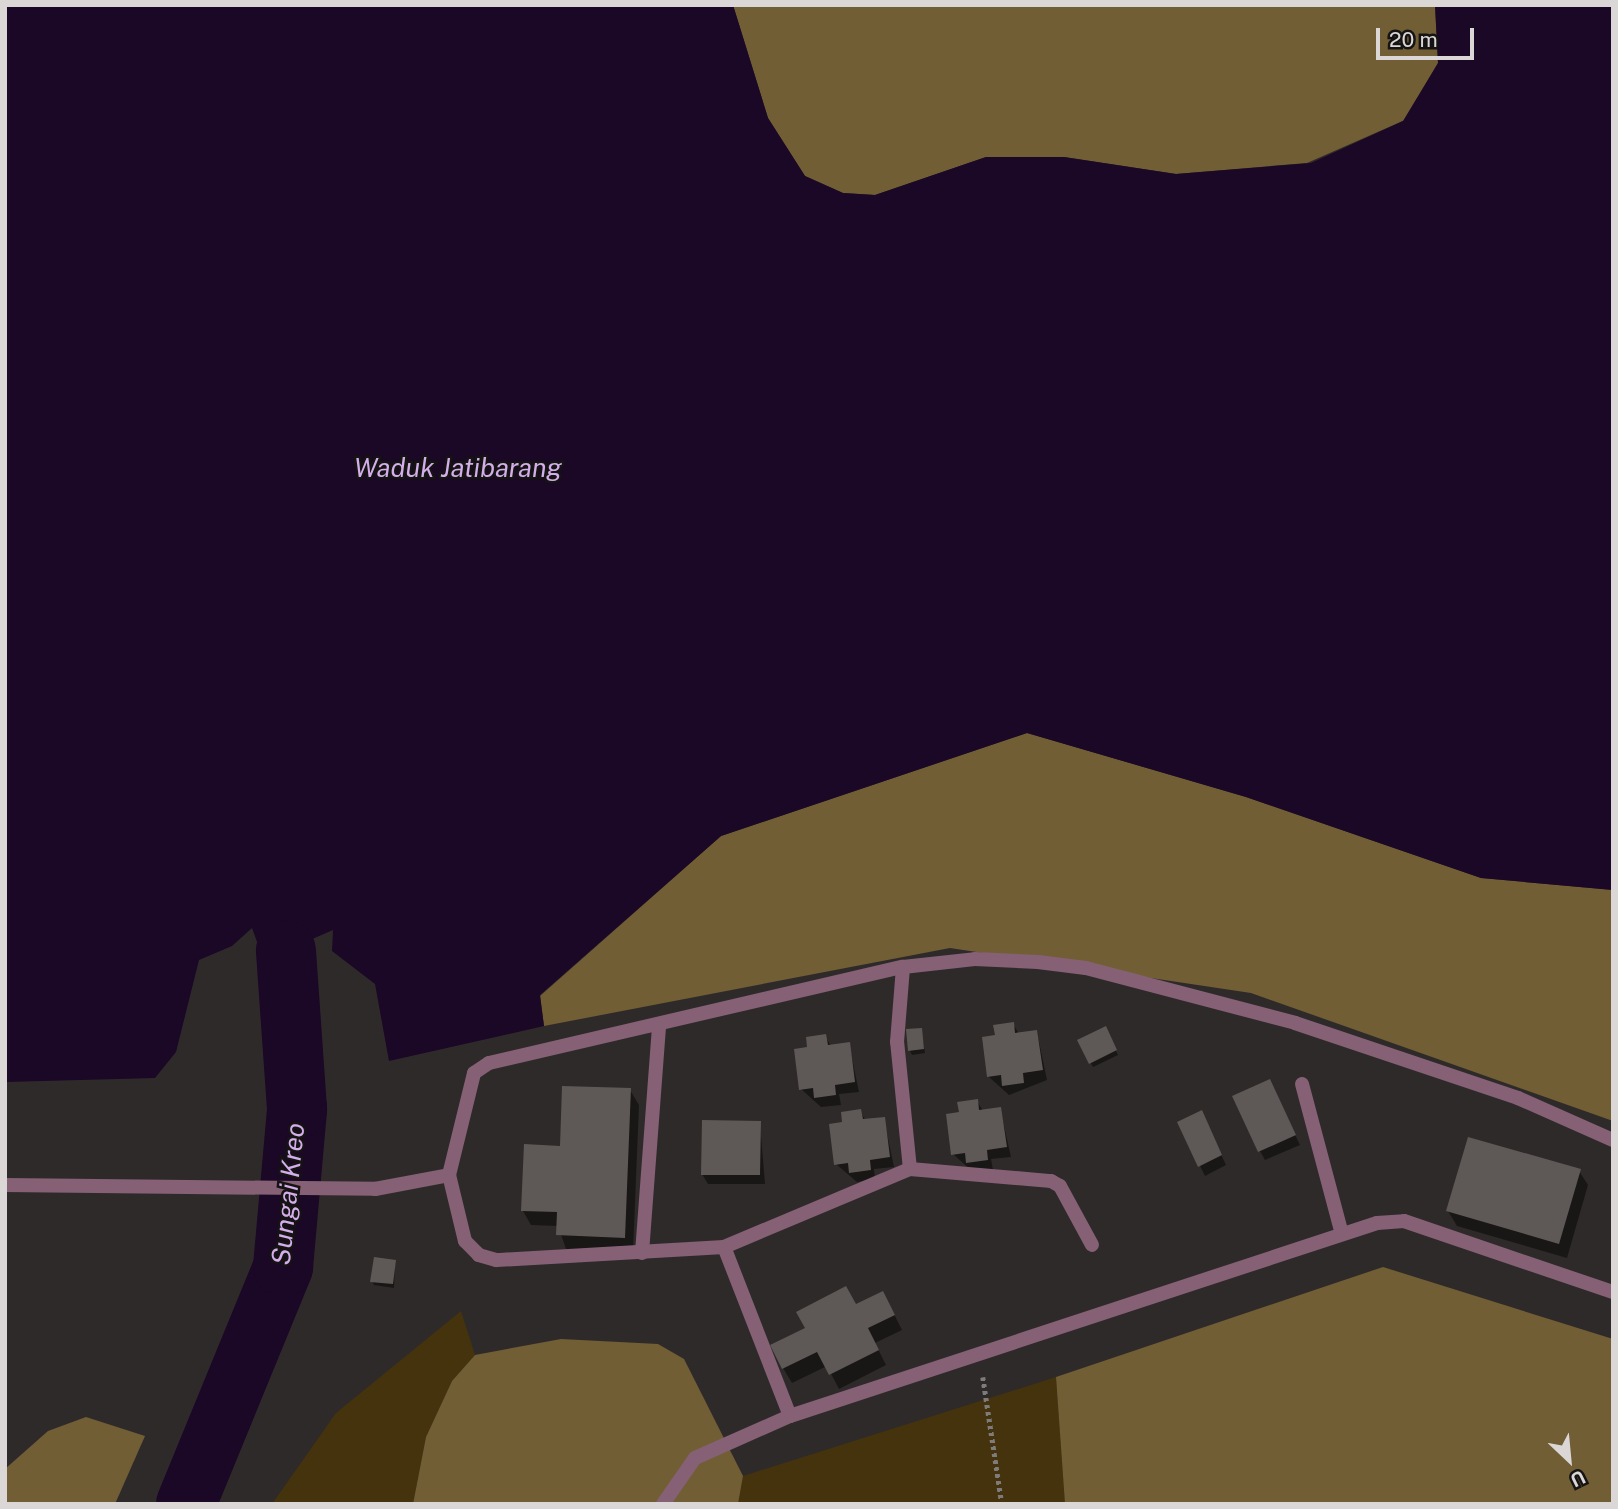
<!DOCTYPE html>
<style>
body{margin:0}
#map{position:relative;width:1618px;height:1509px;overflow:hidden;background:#2f2a2a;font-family:"Public Sans",sans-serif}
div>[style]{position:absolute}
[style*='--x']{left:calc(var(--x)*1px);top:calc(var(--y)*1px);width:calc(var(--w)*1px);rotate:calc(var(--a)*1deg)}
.green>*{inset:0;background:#44330c}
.forest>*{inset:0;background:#725e35}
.water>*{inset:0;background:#1b0726}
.shadow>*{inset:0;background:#0007}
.river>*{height:60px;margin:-30px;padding:0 30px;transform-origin:30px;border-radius:30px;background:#1b0726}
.building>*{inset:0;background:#5e5957}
.path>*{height:4.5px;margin-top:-2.25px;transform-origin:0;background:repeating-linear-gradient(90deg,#807b7b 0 3.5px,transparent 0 7px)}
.lane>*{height:14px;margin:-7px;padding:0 7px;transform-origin:7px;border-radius:7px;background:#866176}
.street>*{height:14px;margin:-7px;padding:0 7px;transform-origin:7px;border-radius:7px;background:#866176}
span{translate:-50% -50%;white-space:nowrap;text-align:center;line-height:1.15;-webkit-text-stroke:5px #151313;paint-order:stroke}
.water-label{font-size:26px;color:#d3aeeb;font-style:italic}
.frame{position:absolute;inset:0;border:7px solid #dbd7d7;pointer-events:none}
.north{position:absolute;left:1534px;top:1425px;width:70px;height:70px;-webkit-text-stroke:5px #151313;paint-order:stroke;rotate:154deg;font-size:19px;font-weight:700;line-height:28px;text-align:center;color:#dbd7d7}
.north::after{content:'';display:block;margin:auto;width:24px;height:32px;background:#dbd7d7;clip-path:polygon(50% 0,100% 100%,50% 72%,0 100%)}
.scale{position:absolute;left:1376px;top:28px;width:98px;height:32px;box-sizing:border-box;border:4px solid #dbd7d7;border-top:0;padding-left:9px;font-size:21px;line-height:24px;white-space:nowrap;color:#dbd7d7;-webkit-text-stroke:5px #151313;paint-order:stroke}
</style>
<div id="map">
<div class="green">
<i style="clip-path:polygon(461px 1311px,475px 1355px,452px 1381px,426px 1437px,413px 1504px,272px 1504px,336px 1413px)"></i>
<i style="clip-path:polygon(1056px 1377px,1065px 1504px,738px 1504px,743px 1476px)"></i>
</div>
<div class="forest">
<i style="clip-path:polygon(733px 5px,1435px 5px,1438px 63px,1405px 120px,1307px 163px,1176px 174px,1064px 157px,986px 157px,875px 195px,843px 193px,805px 176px,768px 118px)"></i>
<i style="clip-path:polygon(1027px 733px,1246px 797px,1481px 878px,1613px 890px,1613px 1121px,1251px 993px,950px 948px,544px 1026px,540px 996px,721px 836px)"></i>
<i style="clip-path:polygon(1383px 1267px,1613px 1339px,1613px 1504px,1065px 1504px,1056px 1377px)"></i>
<i style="clip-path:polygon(561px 1339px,658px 1344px,684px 1359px,743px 1476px,738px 1504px,413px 1504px,426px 1437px,452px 1381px,475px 1355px)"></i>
<i style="clip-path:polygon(86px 1417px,145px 1436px,115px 1504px,5px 1504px,5px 1469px,48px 1431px)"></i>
</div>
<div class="water">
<i style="clip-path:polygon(5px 5px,733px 5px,768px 118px,805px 176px,843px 193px,875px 195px,986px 157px,1064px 157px,1176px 174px,1311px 163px,1403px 121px,1438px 63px,1435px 5px,1613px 5px,1613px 890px,1481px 878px,1246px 797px,1027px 733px,721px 836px,540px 995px,544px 1026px,389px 1061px,375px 984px,332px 951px,333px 930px,310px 940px,305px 954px,260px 950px,252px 928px,232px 946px,199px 960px,176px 1052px,155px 1078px,5px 1082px)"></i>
</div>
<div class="shadow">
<i style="clip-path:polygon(1013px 1024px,1019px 1034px,1037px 1032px,1047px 1080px,1009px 1095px,989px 1077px,997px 1036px)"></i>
<i style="clip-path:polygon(1105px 1028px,1118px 1055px,1093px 1067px,1079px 1041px)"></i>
<i style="clip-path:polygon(921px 1029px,925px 1053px,912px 1055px,910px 1051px)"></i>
<i style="clip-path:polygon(825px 1036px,831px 1046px,849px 1044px,859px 1092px,839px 1094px,841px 1105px,821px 1107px,801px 1089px,809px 1049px)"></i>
<i style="clip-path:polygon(630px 1090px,639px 1105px,633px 1252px,566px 1249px,558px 1226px,531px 1225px,523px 1211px,561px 1147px)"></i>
<i style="clip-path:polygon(1274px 1091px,1300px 1145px,1265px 1160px,1260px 1151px)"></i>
<i style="clip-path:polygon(977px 1101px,983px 1111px,1000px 1108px,1011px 1157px,991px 1159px,993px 1170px,973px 1172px,953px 1154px,961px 1114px)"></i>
<i style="clip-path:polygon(860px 1111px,866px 1121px,884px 1119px,894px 1167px,874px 1169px,875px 1179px,857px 1182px,836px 1164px,844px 1124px)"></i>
<i style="clip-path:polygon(1206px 1122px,1226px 1165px,1205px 1176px,1179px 1123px)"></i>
<i style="clip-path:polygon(760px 1123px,765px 1184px,708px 1184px,702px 1174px)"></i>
<i style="clip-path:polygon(1579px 1171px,1588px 1185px,1567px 1258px,1457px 1226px,1448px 1211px)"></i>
<i style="clip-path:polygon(395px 1262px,394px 1288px,374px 1285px,372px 1281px)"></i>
<i style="clip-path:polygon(855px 1306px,891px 1308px,902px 1330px,875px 1343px,886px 1365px,839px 1389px,827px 1366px,792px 1383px,783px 1368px)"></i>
</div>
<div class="river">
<i style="--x:186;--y:1504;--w:256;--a:-67.7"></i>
<i style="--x:283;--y:1267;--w:159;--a:-84.9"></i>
<i style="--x:297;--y:1109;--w:159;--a:-94"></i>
</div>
<div class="building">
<i style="clip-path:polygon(1014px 1022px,1015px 1033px,1037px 1030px,1043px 1070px,1023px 1073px,1024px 1083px,1002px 1086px,1001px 1075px,987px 1077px,982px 1037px,995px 1035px,993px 1025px)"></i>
<i style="clip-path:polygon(1106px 1026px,1117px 1050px,1089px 1064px,1077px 1040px)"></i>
<i style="clip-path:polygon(922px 1028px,924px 1049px,908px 1051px,906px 1029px)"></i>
<i style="clip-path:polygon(826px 1034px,828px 1045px,850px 1042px,855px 1082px,835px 1085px,836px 1095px,814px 1098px,813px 1088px,799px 1090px,794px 1049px,807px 1047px,806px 1037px)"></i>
<i style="clip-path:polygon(1270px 1079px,1296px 1135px,1258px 1152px,1232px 1096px)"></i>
<i style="clip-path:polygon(562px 1086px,631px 1088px,625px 1238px,556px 1235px,557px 1212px,521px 1211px,524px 1144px,560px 1146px)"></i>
<i style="clip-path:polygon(978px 1099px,979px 1110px,1001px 1107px,1007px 1147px,987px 1150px,988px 1160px,966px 1163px,965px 1153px,951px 1155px,946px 1114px,959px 1112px,957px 1102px)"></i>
<i style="clip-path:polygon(861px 1109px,863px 1119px,885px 1117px,890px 1157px,870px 1160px,871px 1170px,849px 1173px,848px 1163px,834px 1165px,829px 1124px,842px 1122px,841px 1112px)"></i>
<i style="clip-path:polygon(1202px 1110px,1222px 1155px,1198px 1167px,1177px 1122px)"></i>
<i style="clip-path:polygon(702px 1120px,761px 1121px,760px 1175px,701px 1175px)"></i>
<i style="clip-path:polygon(1468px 1137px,1581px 1169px,1559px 1244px,1446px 1211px)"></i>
<i style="clip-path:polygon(374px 1257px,396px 1260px,393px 1284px,370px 1282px)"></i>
<i style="clip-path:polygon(846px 1286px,856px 1304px,883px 1291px,895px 1315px,868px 1328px,879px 1350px,829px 1375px,817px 1352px,782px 1369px,770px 1345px,805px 1328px,796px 1312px)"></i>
</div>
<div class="path">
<i style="--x:983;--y:1377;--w:128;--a:81.5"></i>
</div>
<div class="lane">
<i style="--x:1302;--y:1084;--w:152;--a:75.1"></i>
<i style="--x:910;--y:1169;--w:142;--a:4.9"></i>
<i style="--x:1051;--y:1181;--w:10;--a:29"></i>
<i style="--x:1060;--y:1186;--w:67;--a:61.5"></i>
<i style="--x:724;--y:1247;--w:202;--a:-22.8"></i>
<i style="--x:910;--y:1169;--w:128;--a:-95.8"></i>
<i style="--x:897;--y:1042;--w:75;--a:-85.4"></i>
<i style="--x:642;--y:1253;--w:228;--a:-85.7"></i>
<i style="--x:790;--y:1416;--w:181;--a:-111.3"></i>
<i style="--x:724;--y:1247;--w:228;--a:176.7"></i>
<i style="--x:496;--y:1260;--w:18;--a:-164"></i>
<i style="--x:479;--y:1255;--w:20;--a:-135"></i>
<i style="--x:465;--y:1241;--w:68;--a:-103.6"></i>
<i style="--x:449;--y:1175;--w:105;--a:-76.2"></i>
<i style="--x:474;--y:1073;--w:18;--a:-34"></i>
<i style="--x:489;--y:1063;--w:425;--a:-13.1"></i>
<i style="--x:903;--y:967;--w:72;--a:-6.3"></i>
<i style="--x:975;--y:959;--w:63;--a:2.7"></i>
<i style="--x:1038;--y:962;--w:48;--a:7.1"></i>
<i style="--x:1086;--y:968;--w:216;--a:14.7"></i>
<i style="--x:1295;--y:1023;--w:235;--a:18.6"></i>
<i style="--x:1518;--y:1098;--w:104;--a:23.9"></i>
<i style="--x:663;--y:1504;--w:56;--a:-55.2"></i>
<i style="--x:695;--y:1458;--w:104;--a:-23.9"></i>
<i style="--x:790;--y:1416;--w:618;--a:-18.2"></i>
<i style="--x:1377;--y:1223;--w:27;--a:-4"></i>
<i style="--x:1404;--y:1221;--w:221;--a:18.8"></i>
</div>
<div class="street">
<i style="--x:5;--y:1185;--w:370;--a:0.6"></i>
<i style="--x:375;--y:1189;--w:75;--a:-10.7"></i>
</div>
<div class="water-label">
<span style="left:458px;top:468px">Waduk Jatibarang</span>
<span style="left:288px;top:1194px;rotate:-84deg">Sungai Kreo</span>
</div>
<div class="frame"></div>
<div class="north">U</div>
<div class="scale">20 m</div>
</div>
